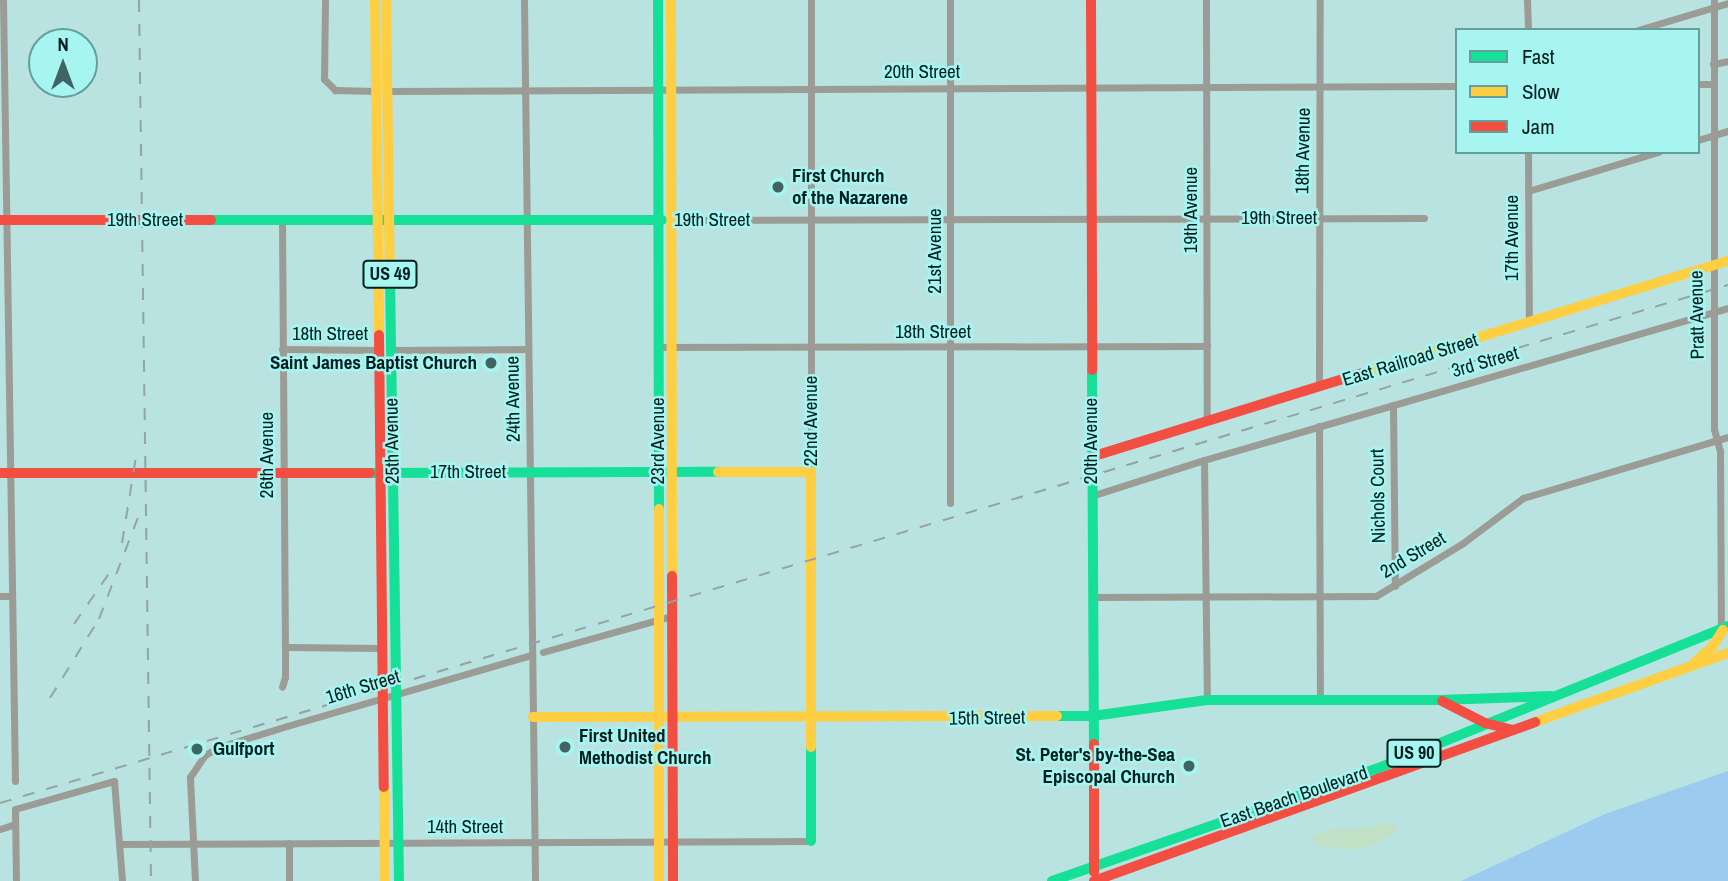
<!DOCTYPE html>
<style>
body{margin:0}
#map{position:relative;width:1728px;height:881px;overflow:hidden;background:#b8e3e1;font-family:"Archivo Narrow",sans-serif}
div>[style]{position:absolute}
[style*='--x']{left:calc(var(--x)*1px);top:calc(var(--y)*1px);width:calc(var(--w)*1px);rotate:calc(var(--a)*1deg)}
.green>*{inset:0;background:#c0e1c5}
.water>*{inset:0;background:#9bcbee}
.street>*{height:7px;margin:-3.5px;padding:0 3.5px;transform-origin:3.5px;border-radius:3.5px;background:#9a9c95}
.fast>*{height:10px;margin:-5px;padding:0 5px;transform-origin:5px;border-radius:5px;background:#16e098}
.slow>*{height:10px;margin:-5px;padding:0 5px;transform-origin:5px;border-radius:5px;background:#ffcf43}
.jam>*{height:10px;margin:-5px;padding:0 5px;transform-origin:5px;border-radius:5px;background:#f24e42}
.rail>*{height:2px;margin-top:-1px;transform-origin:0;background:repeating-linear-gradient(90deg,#95a4a0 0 12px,transparent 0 24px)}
.dots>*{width:19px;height:19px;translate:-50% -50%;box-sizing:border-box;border:4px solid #a6f5f0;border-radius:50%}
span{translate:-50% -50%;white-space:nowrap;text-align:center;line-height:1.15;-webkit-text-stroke:5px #a6f5f0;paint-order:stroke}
.shield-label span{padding:2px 5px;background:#a6f5f0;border:2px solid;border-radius:5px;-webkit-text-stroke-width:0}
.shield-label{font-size:18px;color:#001f1e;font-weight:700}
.street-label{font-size:19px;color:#001f1e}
.poi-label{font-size:19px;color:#001f1e;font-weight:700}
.left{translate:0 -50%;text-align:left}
.right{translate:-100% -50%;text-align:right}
.legend{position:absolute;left:1455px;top:28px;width:245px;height:126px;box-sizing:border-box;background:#a6f5f0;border:2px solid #649f9c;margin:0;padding:9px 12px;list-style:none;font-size:21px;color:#001f1e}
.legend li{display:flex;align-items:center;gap:14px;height:35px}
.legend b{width:35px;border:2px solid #649f9c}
.north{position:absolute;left:28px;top:28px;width:70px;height:70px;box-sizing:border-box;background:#a6f5f0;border:2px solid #649f9c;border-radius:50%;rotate:0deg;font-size:19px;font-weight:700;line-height:28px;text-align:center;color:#001f1e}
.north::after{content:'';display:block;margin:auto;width:24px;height:32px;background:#406462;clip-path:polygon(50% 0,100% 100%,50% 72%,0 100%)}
</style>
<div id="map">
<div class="green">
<i style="clip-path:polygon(1387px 822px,1395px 825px,1396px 832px,1363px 849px,1339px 849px,1314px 845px,1312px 837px,1324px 830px,1372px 827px)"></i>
</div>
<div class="water">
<i style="clip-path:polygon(1728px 771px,1728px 881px,1461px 881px,1605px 814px)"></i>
</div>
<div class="street">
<i style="--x:3;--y:0;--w:781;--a:89.12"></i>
<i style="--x:325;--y:0;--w:79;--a:90.7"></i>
<i style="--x:324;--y:79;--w:16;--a:45"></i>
<i style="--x:335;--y:90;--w:41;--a:1.4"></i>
<i style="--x:524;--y:0;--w:881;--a:89.28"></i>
<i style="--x:1206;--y:0;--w:420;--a:89.9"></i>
<i style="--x:1527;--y:0;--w:30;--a:88"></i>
<i style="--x:1714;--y:0;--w:429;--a:90"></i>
<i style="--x:1714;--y:429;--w:23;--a:75"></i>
<i style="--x:1720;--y:451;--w:178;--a:89.7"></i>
<i style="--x:1638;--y:30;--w:94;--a:-16.7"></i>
<i style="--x:1713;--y:64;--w:15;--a:-11"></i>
<i style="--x:1698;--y:84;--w:15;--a:0"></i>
<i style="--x:388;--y:91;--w:1069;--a:-0.27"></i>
<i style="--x:1698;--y:140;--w:31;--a:-17"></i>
<i style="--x:1528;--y:152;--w:171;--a:89.7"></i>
<i style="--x:1528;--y:191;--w:136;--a:-16.7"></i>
<i style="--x:672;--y:220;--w:752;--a:-0.15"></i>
<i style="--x:282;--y:222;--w:425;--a:89.6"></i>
<i style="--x:285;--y:647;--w:30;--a:90"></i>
<i style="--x:285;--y:677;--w:10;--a:107"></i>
<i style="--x:658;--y:347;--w:549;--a:-0.1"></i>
<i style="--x:282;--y:349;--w:97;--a:0.6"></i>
<i style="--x:391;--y:350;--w:137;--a:-0.4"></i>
<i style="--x:1319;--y:387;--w:387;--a:-89.9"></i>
<i style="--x:1393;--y:405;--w:181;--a:89.4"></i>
<i style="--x:1319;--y:426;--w:273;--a:89.8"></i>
<i style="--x:1204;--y:460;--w:240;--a:89.3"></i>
<i style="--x:811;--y:472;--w:472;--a:-90"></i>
<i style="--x:1091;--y:496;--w:119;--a:-17.7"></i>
<i style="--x:1204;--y:460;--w:546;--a:-16.18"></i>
<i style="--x:950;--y:503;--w:503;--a:-90"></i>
<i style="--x:0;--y:596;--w:12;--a:0"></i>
<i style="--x:1092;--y:597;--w:284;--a:-0.2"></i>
<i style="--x:1376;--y:596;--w:102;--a:-31.3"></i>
<i style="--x:1463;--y:543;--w:75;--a:-36.9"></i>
<i style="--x:1523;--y:498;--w:214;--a:-16.6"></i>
<i style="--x:285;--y:647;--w:98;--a:0.6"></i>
<i style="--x:543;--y:652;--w:134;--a:-15.6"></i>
<i style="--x:0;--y:829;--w:16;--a:-18"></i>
<i style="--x:289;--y:843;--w:38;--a:90"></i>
<i style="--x:119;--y:844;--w:692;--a:-0.25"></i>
<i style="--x:16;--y:881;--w:72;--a:-90.8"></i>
<i style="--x:15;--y:809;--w:103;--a:-15.8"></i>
<i style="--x:114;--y:781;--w:100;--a:85.4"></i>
<i style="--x:195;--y:881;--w:104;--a:-92.8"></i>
<i style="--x:190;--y:777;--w:27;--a:-56"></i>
<i style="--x:205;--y:755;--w:16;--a:-30"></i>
<i style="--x:219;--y:747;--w:71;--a:-17.2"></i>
<i style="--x:287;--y:726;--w:254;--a:-16.2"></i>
</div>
<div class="fast">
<i style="--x:658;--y:0;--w:509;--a:89.89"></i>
<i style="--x:211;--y:220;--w:451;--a:0"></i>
<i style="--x:390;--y:276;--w:605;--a:89.15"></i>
<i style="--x:1092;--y:370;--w:374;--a:89.7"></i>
<i style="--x:370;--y:473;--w:348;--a:-0.2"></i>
<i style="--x:1057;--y:716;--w:36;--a:0"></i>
<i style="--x:1093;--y:716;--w:115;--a:-8"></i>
<i style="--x:1207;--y:700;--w:232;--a:0"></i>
<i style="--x:1439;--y:700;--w:112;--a:-2"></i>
<i style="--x:811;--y:747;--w:94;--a:90"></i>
<i style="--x:1052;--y:881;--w:343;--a:-19.1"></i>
<i style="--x:1376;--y:769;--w:380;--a:-22.1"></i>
</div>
<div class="slow">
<i style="--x:375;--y:0;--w:335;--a:89.3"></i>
<i style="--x:386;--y:0;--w:276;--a:89.2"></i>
<i style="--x:671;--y:0;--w:576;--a:89.9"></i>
<i style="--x:1363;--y:373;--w:382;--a:-17.1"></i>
<i style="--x:718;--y:472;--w:93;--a:0"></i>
<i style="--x:811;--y:472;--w:275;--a:90"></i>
<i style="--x:659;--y:509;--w:372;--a:90"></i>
<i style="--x:1693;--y:664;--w:27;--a:-42"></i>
<i style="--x:1713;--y:646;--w:19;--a:-58"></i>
<i style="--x:533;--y:717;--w:524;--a:-0.11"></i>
<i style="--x:1535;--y:722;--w:205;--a:-19.7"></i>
<i style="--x:384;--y:787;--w:94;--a:89.4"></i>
</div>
<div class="jam">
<i style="--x:1091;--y:0;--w:370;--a:89.8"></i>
<i style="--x:0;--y:220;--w:211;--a:0"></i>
<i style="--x:379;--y:335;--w:452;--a:89.4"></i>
<i style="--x:1091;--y:457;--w:285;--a:-17.2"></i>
<i style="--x:0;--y:473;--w:370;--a:0"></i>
<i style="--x:672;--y:576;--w:305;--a:89.8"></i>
<i style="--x:1442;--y:701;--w:48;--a:27.1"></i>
<i style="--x:1485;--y:723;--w:29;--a:14"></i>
<i style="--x:1094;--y:744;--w:128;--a:90"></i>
<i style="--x:1094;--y:881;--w:469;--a:-19.8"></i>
</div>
<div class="rail">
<i style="--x:139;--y:0;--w:881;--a:89.22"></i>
<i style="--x:122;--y:543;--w:94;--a:-80.8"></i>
<i style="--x:74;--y:624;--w:63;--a:-55.3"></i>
<i style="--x:50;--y:698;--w:93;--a:-58.2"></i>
<i style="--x:99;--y:619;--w:115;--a:-69"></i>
<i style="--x:0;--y:803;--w:1804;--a:-16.69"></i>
</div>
<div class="dots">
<i style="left:778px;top:187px;background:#406462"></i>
<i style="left:491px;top:363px;background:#406462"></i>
<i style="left:565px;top:747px;background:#406462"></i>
<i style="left:197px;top:749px;background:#406462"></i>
<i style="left:1189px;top:766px;background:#406462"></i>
</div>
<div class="shield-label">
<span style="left:390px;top:274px">US 49</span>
<span style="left:1414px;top:753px">US 90</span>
</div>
<div class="street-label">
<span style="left:922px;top:72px">20th Street</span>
<span style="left:1303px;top:151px;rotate:-89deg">18th Avenue</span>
<span style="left:1191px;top:210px;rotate:-90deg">19th Avenue</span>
<span style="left:1279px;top:218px">19th Street</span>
<span style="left:145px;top:220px">19th Street</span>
<span style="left:712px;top:220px">19th Street</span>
<span style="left:1512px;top:238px;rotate:-90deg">17th Avenue</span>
<span style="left:935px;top:251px;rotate:-90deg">21st Avenue</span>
<span style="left:1697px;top:315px;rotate:-91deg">Pratt Avenue</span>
<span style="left:933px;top:332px">18th Street</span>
<span style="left:330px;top:334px">18th Street</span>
<span style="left:1410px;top:360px;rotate:-17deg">East Railroad Street</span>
<span style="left:1485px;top:362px;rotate:-16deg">3rd Street</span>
<span style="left:513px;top:399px;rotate:-91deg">24th Avenue</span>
<span style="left:811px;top:421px;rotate:-90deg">22nd Avenue</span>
<span style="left:392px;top:441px;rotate:-91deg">25th Avenue</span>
<span style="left:658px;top:441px;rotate:-90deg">23rd Avenue</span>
<span style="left:1091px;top:441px;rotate:-90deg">20th Avenue</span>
<span style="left:267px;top:455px;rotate:-90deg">26th Avenue</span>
<span style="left:468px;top:472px">17th Street</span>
<span style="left:1378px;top:496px;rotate:-91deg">Nichols Court</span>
<span style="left:1413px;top:555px;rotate:-31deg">2nd Street</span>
<span style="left:363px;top:687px;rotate:-17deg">16th Street</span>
<span style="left:987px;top:718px;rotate:-1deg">15th Street</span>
<span style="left:1294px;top:797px;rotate:-19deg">East Beach Boulevard</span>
<span style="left:465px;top:827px">14th Street</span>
</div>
<div class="poi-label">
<span class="left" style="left:792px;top:187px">First Church<br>of the Nazarene</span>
<span class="right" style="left:477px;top:363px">Saint James Baptist Church</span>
<span class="left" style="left:579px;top:747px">First United<br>Methodist Church</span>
<span class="left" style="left:213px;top:749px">Gulfport</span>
<span class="right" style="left:1175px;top:766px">St. Peter's by-the-Sea<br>Episcopal Church</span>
</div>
<ul class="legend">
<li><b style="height:9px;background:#16e098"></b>Fast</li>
<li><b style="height:9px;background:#ffcf43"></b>Slow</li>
<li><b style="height:9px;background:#f24e42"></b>Jam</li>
</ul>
<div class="north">N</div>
</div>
